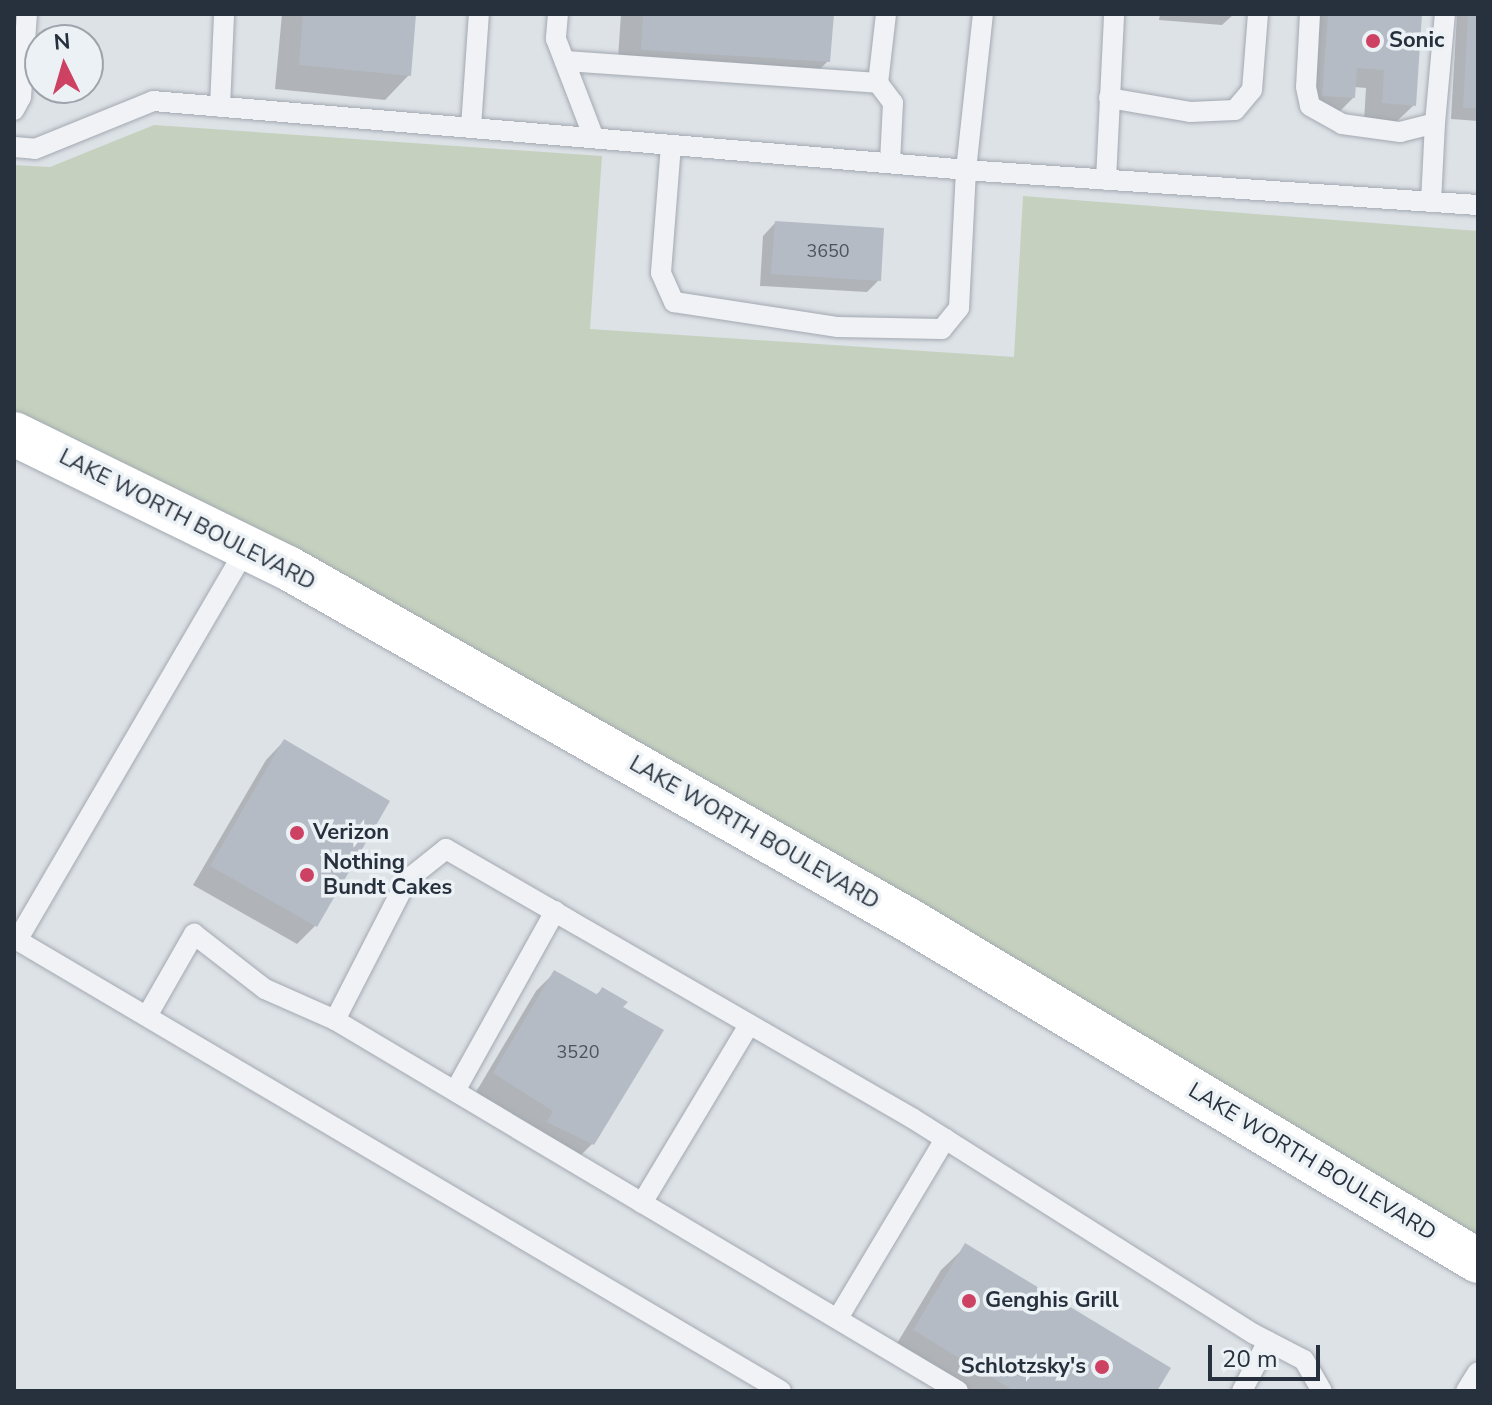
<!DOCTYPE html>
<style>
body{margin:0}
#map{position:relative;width:1492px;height:1405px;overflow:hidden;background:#dde2e7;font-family:"Nunito Sans",sans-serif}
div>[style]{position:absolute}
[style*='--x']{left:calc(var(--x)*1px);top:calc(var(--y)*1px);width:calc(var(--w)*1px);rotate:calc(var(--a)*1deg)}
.green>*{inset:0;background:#c5d1be}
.shadow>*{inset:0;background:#0003}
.building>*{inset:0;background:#b4bbc4}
.roads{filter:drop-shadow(0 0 2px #a3a9b1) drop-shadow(0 0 2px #a3a9b1)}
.service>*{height:20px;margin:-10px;padding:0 10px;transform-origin:10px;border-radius:10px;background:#f0f2f5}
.secondary>*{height:44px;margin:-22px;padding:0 22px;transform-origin:22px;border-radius:22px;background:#fff}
.dots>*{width:22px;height:22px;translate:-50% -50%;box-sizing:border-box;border:4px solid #ecf1f5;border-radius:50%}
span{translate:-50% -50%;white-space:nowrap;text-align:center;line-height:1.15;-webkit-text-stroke:7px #ecf1f5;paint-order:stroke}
.number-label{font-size:18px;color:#4a545f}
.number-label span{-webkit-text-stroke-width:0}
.poi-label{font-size:22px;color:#27313d;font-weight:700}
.left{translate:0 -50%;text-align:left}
.right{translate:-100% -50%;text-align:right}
.street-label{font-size:22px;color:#27313d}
.frame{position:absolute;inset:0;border:16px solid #27313d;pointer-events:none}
.north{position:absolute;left:24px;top:24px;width:80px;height:80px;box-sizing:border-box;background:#ecf1f5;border:2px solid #9da4ab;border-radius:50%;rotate:355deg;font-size:22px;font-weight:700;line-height:32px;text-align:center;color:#27313d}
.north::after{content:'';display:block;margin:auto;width:28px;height:36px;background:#cd4163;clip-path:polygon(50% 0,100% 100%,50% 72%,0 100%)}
.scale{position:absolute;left:1208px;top:1345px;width:112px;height:36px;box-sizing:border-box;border:4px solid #27313d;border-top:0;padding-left:10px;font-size:24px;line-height:28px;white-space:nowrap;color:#27313d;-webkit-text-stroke:6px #ecf1f5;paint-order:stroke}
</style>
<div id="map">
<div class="green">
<i style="clip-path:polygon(154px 125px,602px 156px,590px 329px,1014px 357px,1023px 196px,1478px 231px,1478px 1245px,14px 432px,14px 165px,50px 167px)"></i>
</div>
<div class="shadow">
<i style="clip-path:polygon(282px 14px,414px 14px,409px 75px,385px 100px,275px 89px)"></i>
<i style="clip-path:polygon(621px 14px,832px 14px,828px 61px,804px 85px,617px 73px)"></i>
<i style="clip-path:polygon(1160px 14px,1234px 14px,1222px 25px,1159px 20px)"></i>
<i style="clip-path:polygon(1312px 14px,1420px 14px,1414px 105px,1395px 123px,1364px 121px,1366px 88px,1354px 87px,1353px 98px,1335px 116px,1305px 114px)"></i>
<i style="clip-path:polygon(1457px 14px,1478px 14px,1478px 121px,1451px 119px)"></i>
<i style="clip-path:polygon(775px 223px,879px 280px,867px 292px,760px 286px,763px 236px)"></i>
<i style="clip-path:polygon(284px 741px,315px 926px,297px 944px,193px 885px,266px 760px)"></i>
<i style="clip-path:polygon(554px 973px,595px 996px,602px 989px,620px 1007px,592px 1144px,574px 1162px,536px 1130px,476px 1092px,536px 991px)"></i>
<i style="clip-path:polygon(966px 1246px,1154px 1391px,950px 1391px,890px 1355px,941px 1270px)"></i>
</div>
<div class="building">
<i style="clip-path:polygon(303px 14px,416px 14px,411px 76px,299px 65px)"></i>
<i style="clip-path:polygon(643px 14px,834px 14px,830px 62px,641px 50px)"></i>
<i style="clip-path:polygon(1328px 14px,1422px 14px,1416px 106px,1382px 103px,1384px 70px,1357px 68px,1355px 98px,1322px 96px)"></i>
<i style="clip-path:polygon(1468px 14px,1478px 14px,1478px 108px,1463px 108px)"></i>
<i style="clip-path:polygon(775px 221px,884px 228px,881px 281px,771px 274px)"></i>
<i style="clip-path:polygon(284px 739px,390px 801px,317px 927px,210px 866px)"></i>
<i style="clip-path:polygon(554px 970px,598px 995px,602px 987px,628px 1002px,623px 1007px,664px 1030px,594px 1145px,547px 1122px,553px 1111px,493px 1073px)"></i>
<i style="clip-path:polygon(965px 1243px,1171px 1368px,1157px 1391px,1014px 1391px,913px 1330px)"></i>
</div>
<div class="roads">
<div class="service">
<i style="--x:558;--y:14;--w:25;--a:95"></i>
<i style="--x:556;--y:39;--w:106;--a:69"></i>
<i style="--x:886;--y:14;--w:69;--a:96.6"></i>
<i style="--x:878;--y:83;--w:25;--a:53"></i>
<i style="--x:893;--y:103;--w:60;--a:92.9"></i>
<i style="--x:1310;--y:14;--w:73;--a:93.1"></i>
<i style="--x:1306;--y:87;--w:19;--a:78"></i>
<i style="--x:1310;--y:106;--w:37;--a:29"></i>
<i style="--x:1342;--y:124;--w:59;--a:7.9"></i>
<i style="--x:1400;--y:132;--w:36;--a:-14"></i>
<i style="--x:1435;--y:123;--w:109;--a:-84.8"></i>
<i style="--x:565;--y:61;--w:314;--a:4"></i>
<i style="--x:1109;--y:98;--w:82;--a:9.8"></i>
<i style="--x:1190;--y:112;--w:45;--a:-2.5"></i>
<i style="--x:1235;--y:110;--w:26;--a:-50"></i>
<i style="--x:1252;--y:90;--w:76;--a:-85.5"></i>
<i style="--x:220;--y:107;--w:93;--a:-87.5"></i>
<i style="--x:14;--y:110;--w:15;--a:-62"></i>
<i style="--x:21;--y:97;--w:83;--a:-85.9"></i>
<i style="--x:471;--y:127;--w:113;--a:-86"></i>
<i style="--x:671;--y:145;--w:128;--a:94.5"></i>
<i style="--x:661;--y:273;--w:32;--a:66"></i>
<i style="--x:674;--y:302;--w:166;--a:8.7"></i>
<i style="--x:838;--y:327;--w:104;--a:1.1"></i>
<i style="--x:942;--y:329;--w:27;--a:-51"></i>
<i style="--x:959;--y:308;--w:138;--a:-87.1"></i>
<i style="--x:966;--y:170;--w:157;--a:-83.8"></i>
<i style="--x:14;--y:147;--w:21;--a:5"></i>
<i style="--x:35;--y:149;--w:127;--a:-22.1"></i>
<i style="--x:153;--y:101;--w:829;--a:4.84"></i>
<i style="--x:979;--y:171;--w:500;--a:3.9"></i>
<i style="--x:1106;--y:180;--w:166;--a:-87.2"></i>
<i style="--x:1431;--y:202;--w:79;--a:-87.1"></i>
<i style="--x:247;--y:547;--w:455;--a:120.3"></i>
<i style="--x:17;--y:940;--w:887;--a:30.55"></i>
<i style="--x:147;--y:1016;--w:95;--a:-60.2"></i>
<i style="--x:194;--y:934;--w:90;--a:37.8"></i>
<i style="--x:265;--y:989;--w:77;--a:23.9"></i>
<i style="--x:335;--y:1020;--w:725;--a:30.77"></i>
<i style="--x:335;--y:1020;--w:157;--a:-62.8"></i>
<i style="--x:407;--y:880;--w:50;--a:-38.5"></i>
<i style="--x:446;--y:849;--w:538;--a:30"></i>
<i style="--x:912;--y:1118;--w:404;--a:32.3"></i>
<i style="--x:1254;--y:1334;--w:56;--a:27.5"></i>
<i style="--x:1304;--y:1360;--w:36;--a:60"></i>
<i style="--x:455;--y:1091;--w:206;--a:-60.9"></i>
<i style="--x:642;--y:1203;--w:208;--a:-59"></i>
<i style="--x:838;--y:1318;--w:209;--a:-59.1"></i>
<i style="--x:1242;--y:1391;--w:56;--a:-62.5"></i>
<i style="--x:1466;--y:1391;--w:22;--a:-58"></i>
</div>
<div class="secondary">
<i style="--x:14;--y:434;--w:305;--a:26.1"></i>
<i style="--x:288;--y:568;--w:715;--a:29.58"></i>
<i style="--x:910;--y:921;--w:662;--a:30.9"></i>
</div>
</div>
<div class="dots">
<i style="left:1373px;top:41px;background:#cd4163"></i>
<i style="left:297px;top:833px;background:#cd4163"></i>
<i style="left:307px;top:875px;background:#cd4163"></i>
<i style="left:969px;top:1301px;background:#cd4163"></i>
<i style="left:1102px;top:1367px;background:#cd4163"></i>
</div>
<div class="number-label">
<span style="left:828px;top:251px">3650</span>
<span style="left:578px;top:1052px">3520</span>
</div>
<div class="poi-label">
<span class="left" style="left:1389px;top:41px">Sonic</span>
<span class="left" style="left:313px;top:833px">Verizon</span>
<span class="left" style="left:323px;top:875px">Nothing<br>Bundt Cakes</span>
<span class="left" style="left:985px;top:1301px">Genghis Grill</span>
<span class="right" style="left:1086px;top:1367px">Schlotzsky's</span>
</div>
<div class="street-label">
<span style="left:187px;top:520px;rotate:27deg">LAKE WORTH BOULEVARD</span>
<span style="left:754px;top:833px;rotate:30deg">LAKE WORTH BOULEVARD</span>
<span style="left:1312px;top:1162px;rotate:31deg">LAKE WORTH BOULEVARD</span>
</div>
<div class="frame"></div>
<div class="north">N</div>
<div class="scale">20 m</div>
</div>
